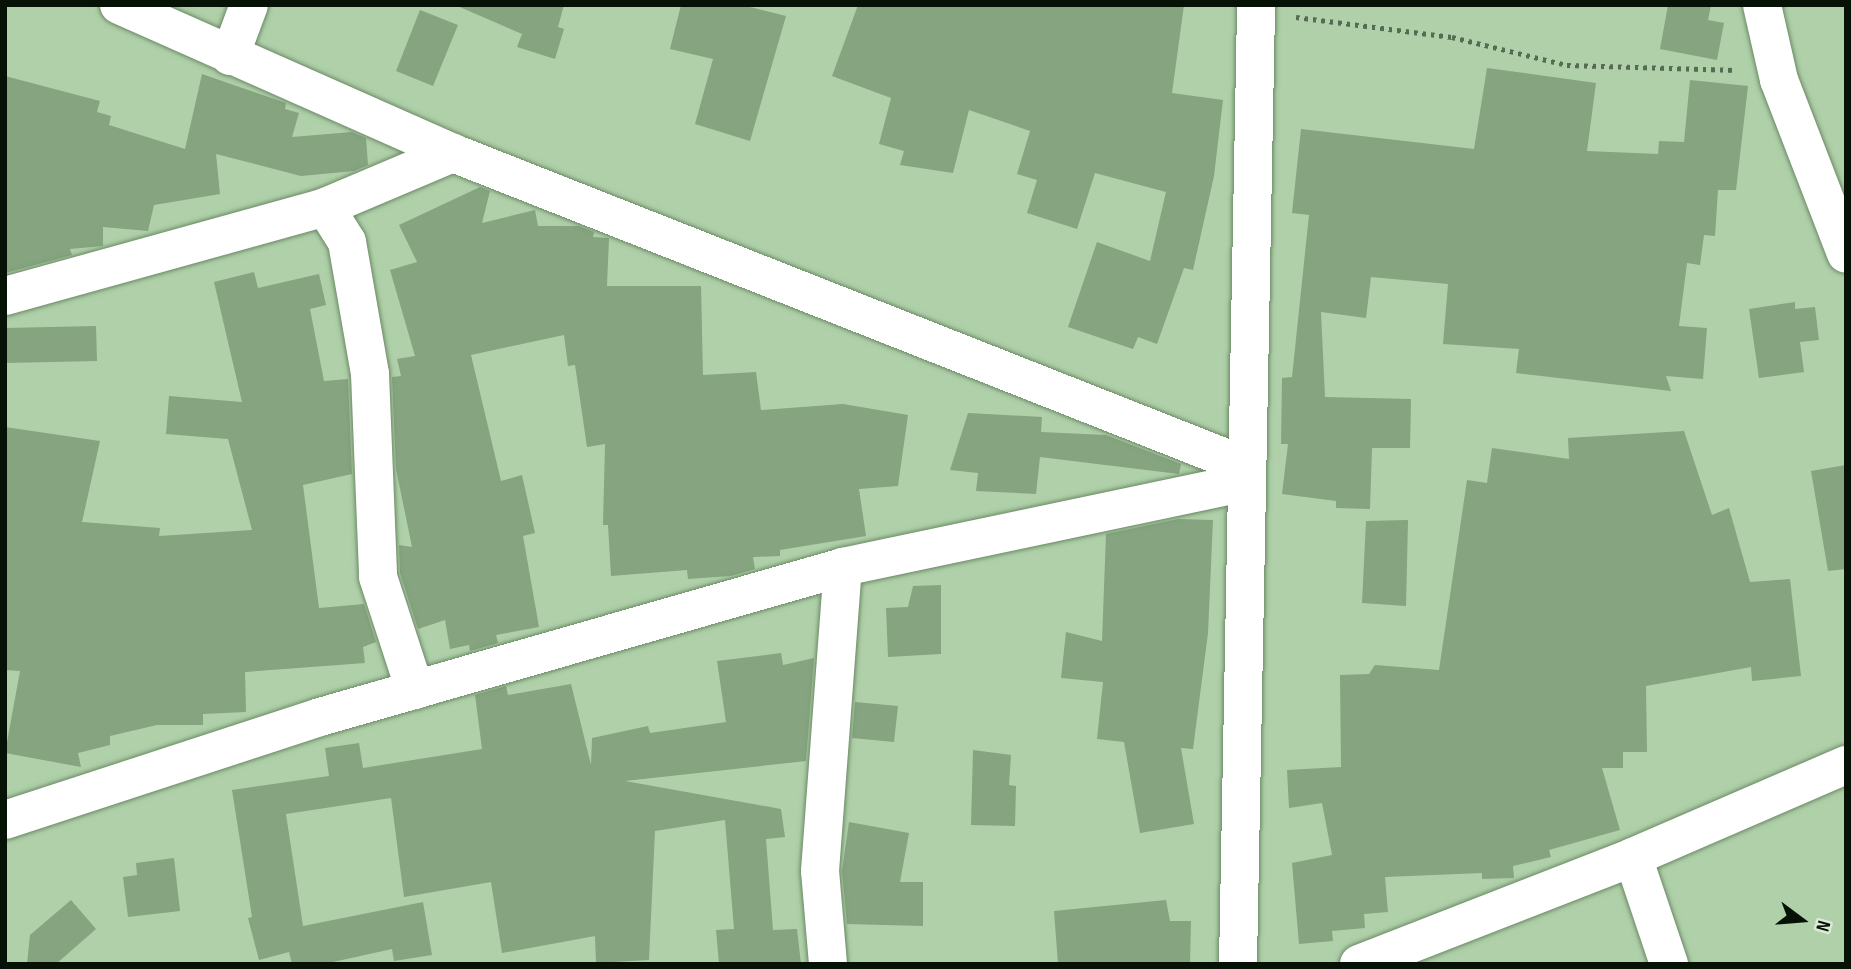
<!DOCTYPE html>
<style>
body{margin:0}
#map{position:relative;width:1851px;height:969px;overflow:hidden;background:#afd0a9;font-family:"Sofia Sans Condensed",sans-serif}
div>[style]{position:absolute}
[style*='--x']{left:calc(var(--x)*1px);top:calc(var(--y)*1px);width:calc(var(--w)*1px);rotate:calc(var(--a)*1deg)}
.building>*{inset:0;background:#85a47f}
.path>*{height:4.5px;margin-top:-2.25px;transform-origin:0;background:repeating-linear-gradient(90deg,#556b52 0 3.5px,transparent 0 8.5px)}
.roads{filter:drop-shadow(0 0 2px #6b8965) drop-shadow(0 0 2px #6b8965)}
.street>*{height:38px;margin:-19px;padding:0 19px;transform-origin:19px;border-radius:19px;background:#fff}
span{translate:-50% -50%;white-space:nowrap;text-align:center;line-height:1.15;-webkit-text-stroke:7px #dbebd7;paint-order:stroke}
.frame{position:absolute;inset:0;border:7px solid #071206;pointer-events:none}
.north{position:absolute;left:1767px;top:885px;width:70px;height:70px;-webkit-text-stroke:5px #dbebd7;paint-order:stroke;rotate:106deg;font-size:19px;font-weight:700;line-height:28px;text-align:center;color:#071206}
.north::after{content:'';display:block;margin:auto;width:24px;height:32px;background:#071206;clip-path:polygon(50% 0,100% 100%,50% 72%,0 100%)}
</style>
<div id="map">
<div class="building">
<i style="clip-path:polygon(455px 5px,564px 5px,558px 27px,564px 29px,555px 59px,517px 47px,522px 34px)"></i>
<i style="clip-path:polygon(681px 5px,742px 5px,786px 16px,750px 141px,695px 124px,713px 59px,670px 49px)"></i>
<i style="clip-path:polygon(858px 5px,1184px 5px,1172px 93px,1223px 100px,1214px 176px,1193px 270px,1184px 268px,1157px 344px,1138px 337px,1133px 349px,1068px 327px,1097px 242px,1150px 261px,1166px 192px,1095px 173px,1077px 229px,1027px 213px,1037px 180px,1017px 174px,1030px 131px,969px 110px,953px 173px,900px 165px,904px 151px,879px 144px,891px 98px,832px 76px)"></i>
<i style="clip-path:polygon(1668px 5px,1711px 5px,1708px 20px,1724px 23px,1717px 60px,1660px 49px)"></i>
<i style="clip-path:polygon(420px 10px,458px 25px,433px 86px,396px 71px)"></i>
<i style="clip-path:polygon(1487px 68px,1596px 83px,1587px 151px,1658px 154px,1659px 141px,1684px 142px,1690px 80px,1748px 86px,1736px 190px,1718px 190px,1715px 236px,1704px 235px,1700px 265px,1687px 263px,1679px 326px,1707px 328px,1703px 379px,1666px 376px,1671px 391px,1516px 373px,1519px 349px,1443px 344px,1448px 284px,1371px 277px,1366px 318px,1321px 312px,1325px 397px,1411px 399px,1410px 448px,1372px 448px,1370px 509px,1336px 508px,1336px 501px,1282px 494px,1288px 444px,1281px 444px,1282px 378px,1292px 377px,1309px 215px,1292px 213px,1301px 129px,1474px 149px)"></i>
<i style="clip-path:polygon(202px 74px,286px 103px,285px 109px,299px 113px,292px 137px,352px 132px,366px 138px,368px 165px,354px 171px,301px 176px,216px 154px,220px 194px,154px 205px,148px 231px,103px 227px,103px 246px,70px 249px,72px 255px,5px 273px,5px 76px,100px 101px,97px 112px,111px 116px,109px 125px,185px 149px)"></i>
<i style="clip-path:polygon(480px 187px,490px 191px,482px 223px,535px 210px,538px 226px,579px 226px,594px 232px,593px 237px,609px 238px,607px 286px,701px 286px,703px 375px,756px 372px,761px 410px,843px 404px,908px 415px,898px 486px,859px 489px,866px 536px,780px 550px,780px 556px,753px 557px,755px 569px,731px 576px,688px 579px,687px 570px,611px 576px,608px 525px,603px 525px,605px 444px,587px 447px,575px 365px,568px 366px,564px 335px,471px 355px,501px 481px,522px 475px,535px 533px,523px 536px,539px 627px,496px 635px,498px 643px,470px 651px,469px 645px,450px 649px,445px 620px,418px 629px,400px 573px,399px 545px,412px 547px,396px 469px,392px 377px,401px 376px,397px 359px,415px 356px,390px 270px,417px 262px,399px 225px)"></i>
<i style="clip-path:polygon(254px 272px,258px 288px,319px 274px,326px 305px,310px 309px,324px 381px,348px 379px,352px 474px,303px 485px,319px 608px,364px 604px,376px 642px,363px 647px,365px 663px,245px 672px,246px 712px,203px 714px,203px 725px,157px 725px,110px 736px,110px 745px,78px 753px,81px 767px,5px 753px,20px 671px,5px 670px,5px 427px,100px 441px,82px 522px,160px 528px,159px 536px,252px 530px,228px 439px,166px 434px,169px 396px,242px 402px,214px 282px)"></i>
<i style="clip-path:polygon(1795px 302px,1795px 309px,1815px 307px,1819px 340px,1800px 342px,1804px 372px,1759px 378px,1749px 309px)"></i>
<i style="clip-path:polygon(96px 326px,97px 361px,5px 363px,5px 328px)"></i>
<i style="clip-path:polygon(968px 413px,1042px 417px,1041px 432px,1106px 435px,1181px 464px,1179px 474px,1040px 457px,1036px 494px,976px 491px,978px 473px,950px 470px)"></i>
<i style="clip-path:polygon(1684px 431px,1712px 515px,1729px 508px,1750px 582px,1790px 579px,1801px 676px,1752px 681px,1751px 667px,1646px 686px,1647px 752px,1623px 752px,1623px 768px,1602px 768px,1620px 830px,1549px 850px,1551px 857px,1513px 866px,1514px 878px,1482px 879px,1482px 873px,1385px 877px,1388px 912px,1364px 914px,1365px 928px,1332px 931px,1333px 941px,1299px 944px,1292px 863px,1332px 855px,1322px 803px,1289px 808px,1287px 770px,1341px 767px,1340px 675px,1369px 674px,1375px 665px,1439px 670px,1467px 480px,1487px 483px,1492px 448px,1569px 459px,1568px 438px)"></i>
<i style="clip-path:polygon(1846px 465px,1846px 569px,1828px 571px,1811px 471px)"></i>
<i style="clip-path:polygon(1178px 519px,1213px 520px,1208px 633px,1193px 749px,1181px 748px,1194px 824px,1140px 833px,1124px 742px,1097px 739px,1103px 682px,1061px 678px,1066px 632px,1102px 641px,1106px 534px)"></i>
<i style="clip-path:polygon(1408px 520px,1406px 606px,1362px 603px,1366px 521px)"></i>
<i style="clip-path:polygon(941px 585px,941px 654px,888px 657px,886px 608px,908px 607px,913px 586px)"></i>
<i style="clip-path:polygon(781px 653px,783px 665px,814px 658px,806px 761px,625px 781px,781px 809px,785px 837px,766px 839px,773px 930px,797px 929px,801px 964px,719px 964px,716px 930px,734px 929px,725px 820px,655px 831px,649px 960px,596px 963px,595px 936px,502px 953px,491px 882px,404px 897px,391px 798px,286px 814px,303px 926px,423px 902px,432px 955px,394px 961px,392px 949px,324px 964px,292px 964px,289px 952px,259px 960px,248px 918px,252px 917px,232px 790px,329px 776px,325px 748px,359px 743px,363px 768px,482px 749px,475px 695px,506px 686px,508px 695px,571px 684px,591px 765px,592px 738px,648px 726px,650px 733px,726px 722px,717px 661px)"></i>
<i style="clip-path:polygon(855px 702px,898px 706px,894px 742px,852px 738px)"></i>
<i style="clip-path:polygon(973px 750px,1011px 755px,1009px 785px,1016px 786px,1015px 826px,971px 825px)"></i>
<i style="clip-path:polygon(849px 822px,909px 833px,900px 882px,923px 882px,923px 926px,847px 924px,842px 871px)"></i>
<i style="clip-path:polygon(174px 858px,180px 911px,128px 917px,123px 877px,137px 875px,136px 863px)"></i>
<i style="clip-path:polygon(71px 900px,96px 929px,56px 964px,27px 964px,30px 935px)"></i>
<i style="clip-path:polygon(1166px 900px,1170px 921px,1191px 921px,1190px 964px,1058px 964px,1054px 911px)"></i>
</div>
<div class="path">
<i style="--x:1296;--y:17;--w:157;--a:7.3"></i>
<i style="--x:1452;--y:37;--w:118;--a:13.7"></i>
<i style="--x:1567;--y:65;--w:170;--a:1.7"></i>
</div>
<div class="roads">
<div class="street">
<i style="--x:119;--y:5;--w:365;--a:23.9"></i>
<i style="--x:453;--y:153;--w:853;--a:21.54"></i>
<i style="--x:1762;--y:5;--w:77;--a:77.2"></i>
<i style="--x:1779;--y:80;--w:186;--a:68.9"></i>
<i style="--x:230;--y:56;--w:54;--a:-69.6"></i>
<i style="--x:325;--y:207;--w:41;--a:57.8"></i>
<i style="--x:347;--y:242;--w:134;--a:80.1"></i>
<i style="--x:370;--y:374;--w:203;--a:87.7"></i>
<i style="--x:378;--y:577;--w:119;--a:71.9"></i>
<i style="--x:5;--y:296;--w:332;--a:-15.5"></i>
<i style="--x:325;--y:207;--w:139;--a:-22.9"></i>
<i style="--x:5;--y:820;--w:331;--a:-18.1"></i>
<i style="--x:320;--y:717;--w:544;--a:-16"></i>
<i style="--x:843;--y:567;--w:411;--a:-11.9"></i>
<i style="--x:1633;--y:857;--w:113;--a:71.4"></i>
<i style="--x:828;--y:964;--w:93;--a:-94.9"></i>
<i style="--x:820;--y:871;--w:305;--a:-85.7"></i>
<i style="--x:1238;--y:964;--w:959;--a:-88.92"></i>
<i style="--x:1359;--y:964;--w:294;--a:-21.3"></i>
<i style="--x:1633;--y:857;--w:232;--a:-23.4"></i>
</div>
</div>
<div class="frame"></div>
<div class="north">N</div>
</div>
